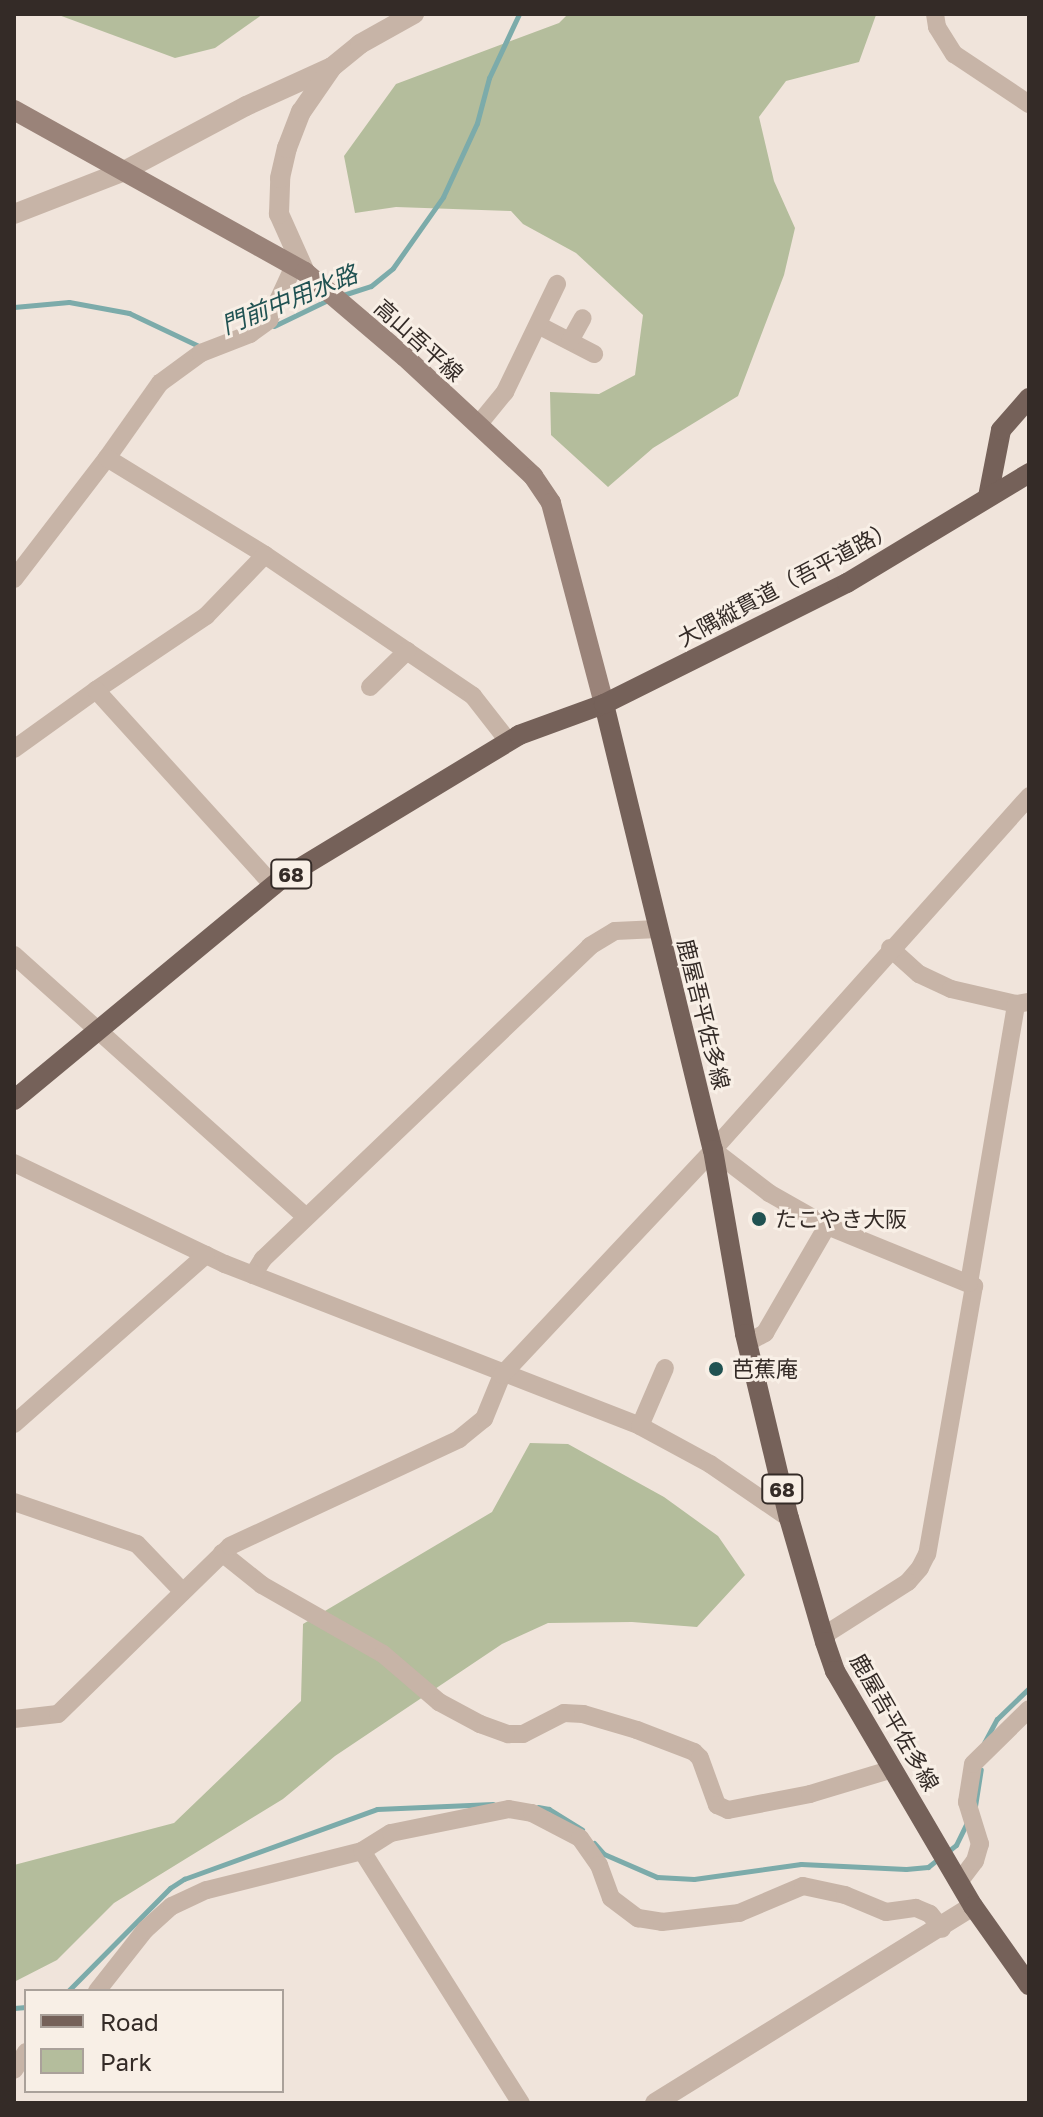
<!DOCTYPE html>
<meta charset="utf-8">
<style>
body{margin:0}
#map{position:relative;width:1043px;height:2117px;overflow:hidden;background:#f0e4db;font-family:"Golos Text","Noto Sans JP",sans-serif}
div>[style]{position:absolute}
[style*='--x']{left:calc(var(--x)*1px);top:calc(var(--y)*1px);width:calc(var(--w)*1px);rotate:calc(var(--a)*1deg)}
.green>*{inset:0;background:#b4bd9c}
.stream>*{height:5px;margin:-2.5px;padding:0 2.5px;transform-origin:2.5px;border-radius:2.5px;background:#7cabaa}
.minor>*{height:18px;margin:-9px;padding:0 9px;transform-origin:9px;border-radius:9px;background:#c7b4a7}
.tertiary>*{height:20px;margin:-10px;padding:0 10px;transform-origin:10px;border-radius:10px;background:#c7b4a7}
.secondary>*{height:20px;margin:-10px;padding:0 10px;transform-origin:10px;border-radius:10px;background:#9a8379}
.primary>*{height:20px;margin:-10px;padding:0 10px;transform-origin:10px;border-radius:10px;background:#756159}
.dots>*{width:22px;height:22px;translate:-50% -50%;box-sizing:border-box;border:4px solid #f8efe6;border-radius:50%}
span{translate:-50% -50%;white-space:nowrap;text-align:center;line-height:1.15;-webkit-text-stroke:6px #f8efe6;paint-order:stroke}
.shield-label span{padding:2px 6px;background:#f8efe6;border:2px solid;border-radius:6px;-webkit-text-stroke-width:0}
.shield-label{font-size:20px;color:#342b27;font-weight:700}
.street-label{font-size:22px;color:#342b27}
.poi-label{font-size:22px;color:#342b27}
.left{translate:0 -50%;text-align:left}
.water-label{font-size:24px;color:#205252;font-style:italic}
.frame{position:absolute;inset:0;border:16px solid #342b27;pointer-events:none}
.legend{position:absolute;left:24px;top:1989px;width:260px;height:104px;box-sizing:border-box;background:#f8efe6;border:2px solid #aaa19a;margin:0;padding:10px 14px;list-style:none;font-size:24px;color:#342b27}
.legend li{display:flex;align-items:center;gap:16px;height:40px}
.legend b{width:40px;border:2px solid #aaa19a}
</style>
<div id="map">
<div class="green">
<i style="clip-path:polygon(56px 14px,263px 14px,215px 48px,175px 58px)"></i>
<i style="clip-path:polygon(568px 14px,876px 15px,859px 62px,786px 81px,759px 117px,774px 181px,795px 228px,784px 275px,738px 396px,653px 448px,608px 487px,551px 435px,550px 392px,599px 394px,635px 375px,643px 315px,576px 253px,523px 224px,511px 211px,396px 207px,355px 213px,344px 156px,396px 84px,559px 23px)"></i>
<i style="clip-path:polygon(530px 1443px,568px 1444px,664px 1497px,718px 1536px,745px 1575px,697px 1627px,632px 1622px,548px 1623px,502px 1644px,335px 1756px,283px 1799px,114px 1903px,57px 1960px,14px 1982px,14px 1865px,174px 1823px,301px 1701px,303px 1624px,492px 1512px)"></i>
</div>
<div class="stream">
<i style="--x:343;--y:295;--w:29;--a:-18"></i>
<i style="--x:371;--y:286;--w:28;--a:-39"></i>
<i style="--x:393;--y:268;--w:87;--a:-54.8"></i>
<i style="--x:443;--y:197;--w:81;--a:-65.3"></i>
<i style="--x:477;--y:123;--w:47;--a:-75.1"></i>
<i style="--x:489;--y:78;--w:71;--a:-64.9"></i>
<i style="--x:14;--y:307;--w:55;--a:-5.2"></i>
<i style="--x:69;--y:302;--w:61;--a:10.4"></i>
<i style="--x:129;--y:313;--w:80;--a:25.3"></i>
<i style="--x:274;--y:326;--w:62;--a:-25.7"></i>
<i style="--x:984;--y:1743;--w:27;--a:-62"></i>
<i style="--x:997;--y:1719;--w:45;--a:-44.1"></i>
<i style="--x:975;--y:1806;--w:37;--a:-81"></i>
<i style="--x:538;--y:1807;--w:11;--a:10"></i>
<i style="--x:549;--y:1809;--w:39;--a:32"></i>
<i style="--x:594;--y:1843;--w:15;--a:48"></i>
<i style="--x:604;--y:1854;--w:58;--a:23.5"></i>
<i style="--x:657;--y:1877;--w:37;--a:3"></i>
<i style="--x:694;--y:1879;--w:108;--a:-8"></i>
<i style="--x:801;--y:1864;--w:105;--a:2.7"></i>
<i style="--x:906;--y:1869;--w:22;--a:-5"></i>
<i style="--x:928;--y:1867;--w:13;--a:-39"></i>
<i style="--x:946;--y:1853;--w:13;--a:-39"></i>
<i style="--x:956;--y:1845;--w:25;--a:-64"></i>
<i style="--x:68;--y:1991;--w:145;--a:-45.3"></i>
<i style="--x:170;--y:1888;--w:17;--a:-33"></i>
<i style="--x:184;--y:1879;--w:205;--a:-19.9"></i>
<i style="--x:377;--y:1809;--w:116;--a:-2.5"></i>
<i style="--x:14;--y:2008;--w:12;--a:-5"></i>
</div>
<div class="minor">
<i style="--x:935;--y:14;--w:13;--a:81"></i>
<i style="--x:937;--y:27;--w:32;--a:58"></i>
<i style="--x:954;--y:54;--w:90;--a:33.7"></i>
<i style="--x:540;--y:326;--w:61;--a:27.4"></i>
<i style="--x:570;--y:341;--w:26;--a:-61"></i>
<i style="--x:478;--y:425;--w:43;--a:-50.7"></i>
<i style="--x:505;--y:392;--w:120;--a:-64.3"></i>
<i style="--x:107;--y:458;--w:92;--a:-54.8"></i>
<i style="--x:160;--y:383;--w:51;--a:-36.2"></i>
<i style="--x:201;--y:353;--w:53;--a:-21.2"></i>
<i style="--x:250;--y:334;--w:24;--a:-36"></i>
<i style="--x:269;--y:320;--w:60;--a:-65.2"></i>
<i style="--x:14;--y:579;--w:153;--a:-52.5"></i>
<i style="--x:107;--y:458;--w:185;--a:31.5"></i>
<i style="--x:265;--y:555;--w:251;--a:34.1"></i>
<i style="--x:473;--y:696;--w:58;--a:52"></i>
<i style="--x:370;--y:687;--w:52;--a:-44.2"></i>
<i style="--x:96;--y:690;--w:133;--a:-33.9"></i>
<i style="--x:206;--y:616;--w:85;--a:-46"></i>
<i style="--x:14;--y:749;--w:101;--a:-35.7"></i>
<i style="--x:96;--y:690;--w:265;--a:47.8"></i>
<i style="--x:890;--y:948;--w:39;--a:42"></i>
<i style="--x:919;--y:974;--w:35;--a:25"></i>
<i style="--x:951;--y:989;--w:67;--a:13"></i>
<i style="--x:1016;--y:1004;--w:13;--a:-9"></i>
<i style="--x:14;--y:955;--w:392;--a:41.9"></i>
<i style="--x:713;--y:1150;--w:71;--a:37.5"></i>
<i style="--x:769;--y:1193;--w:67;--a:29.6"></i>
<i style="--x:827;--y:1226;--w:159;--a:22.2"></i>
<i style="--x:974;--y:1286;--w:272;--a:99.9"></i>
<i style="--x:927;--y:1554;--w:16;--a:117"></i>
<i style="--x:920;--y:1568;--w:18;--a:131"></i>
<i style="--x:908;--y:1582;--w:101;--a:147.6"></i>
<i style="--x:14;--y:1163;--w:234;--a:25.6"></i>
<i style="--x:225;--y:1264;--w:445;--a:21.3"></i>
<i style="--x:640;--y:1426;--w:80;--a:28.5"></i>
<i style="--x:710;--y:1464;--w:96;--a:34.4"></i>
<i style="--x:253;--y:1275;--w:19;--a:-58"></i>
<i style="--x:263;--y:1259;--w:453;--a:-43.7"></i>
<i style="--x:590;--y:946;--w:29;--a:-31"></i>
<i style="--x:615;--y:931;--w:43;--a:-2.7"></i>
<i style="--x:969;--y:1283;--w:283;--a:-80.4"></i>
<i style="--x:747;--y:1343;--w:21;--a:-29"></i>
<i style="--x:765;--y:1333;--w:124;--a:-59.9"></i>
<i style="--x:14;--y:1424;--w:256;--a:-41.4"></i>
<i style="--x:640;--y:1426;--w:63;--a:-66.7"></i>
<i style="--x:14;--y:1502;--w:130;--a:18.9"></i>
<i style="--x:137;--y:1544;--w:66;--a:46.2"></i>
<i style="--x:222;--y:1553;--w:51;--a:38.7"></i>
<i style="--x:262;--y:1585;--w:139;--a:29.7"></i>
<i style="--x:383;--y:1654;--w:74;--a:40.6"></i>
<i style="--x:439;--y:1702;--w:47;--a:28.2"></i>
<i style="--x:480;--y:1724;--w:30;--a:20"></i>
<i style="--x:508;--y:1734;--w:15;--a:0"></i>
<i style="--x:523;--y:1734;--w:46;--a:-27.1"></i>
<i style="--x:564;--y:1713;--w:19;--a:3"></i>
<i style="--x:583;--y:1714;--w:56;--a:16.5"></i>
<i style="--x:637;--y:1730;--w:61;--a:21.1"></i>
<i style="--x:694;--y:1752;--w:8;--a:45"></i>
<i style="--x:700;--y:1758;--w:50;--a:70.1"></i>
<i style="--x:717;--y:1805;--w:12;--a:24"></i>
<i style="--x:728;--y:1810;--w:84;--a:-11"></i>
<i style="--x:810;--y:1794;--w:87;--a:-16.8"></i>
<i style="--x:14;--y:1719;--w:44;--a:-6.5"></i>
<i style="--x:58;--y:1714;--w:240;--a:-44.3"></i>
<i style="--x:230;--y:1546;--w:253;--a:-25"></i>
<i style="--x:459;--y:1439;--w:32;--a:-39"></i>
<i style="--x:484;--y:1419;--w:48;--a:-67.8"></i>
<i style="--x:502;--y:1375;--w:308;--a:-46.8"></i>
<i style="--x:713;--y:1150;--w:475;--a:-48.2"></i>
<i style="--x:362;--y:1851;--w:298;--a:57.8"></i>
<i style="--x:959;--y:1882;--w:26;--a:-53"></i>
<i style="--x:975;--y:1861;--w:18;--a:-74"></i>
<i style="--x:980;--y:1844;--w:44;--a:-107.2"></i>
<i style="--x:967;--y:1802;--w:38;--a:-81"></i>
<i style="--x:973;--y:1764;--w:78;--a:-44.5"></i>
<i style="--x:97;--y:1991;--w:78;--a:-51.8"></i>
<i style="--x:145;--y:1930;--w:36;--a:-42"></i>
<i style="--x:172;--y:1906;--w:38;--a:-25"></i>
<i style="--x:207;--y:1890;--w:160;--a:-14.1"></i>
<i style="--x:362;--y:1851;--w:34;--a:-32"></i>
<i style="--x:391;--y:1833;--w:120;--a:-11.5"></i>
<i style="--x:509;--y:1809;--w:23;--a:10"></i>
<i style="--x:532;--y:1813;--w:54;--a:27.5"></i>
<i style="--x:580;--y:1838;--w:33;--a:55"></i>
<i style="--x:599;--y:1865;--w:35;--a:70"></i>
<i style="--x:611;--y:1898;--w:34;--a:37"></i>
<i style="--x:638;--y:1918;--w:24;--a:9"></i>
<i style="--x:662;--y:1922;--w:78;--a:-6.7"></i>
<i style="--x:739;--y:1913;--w:69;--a:-22.9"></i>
<i style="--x:803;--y:1886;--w:43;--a:12.1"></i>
<i style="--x:845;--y:1895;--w:44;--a:22.5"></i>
<i style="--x:886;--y:1912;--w:30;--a:-8"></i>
<i style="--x:916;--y:1908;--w:15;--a:23"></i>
<i style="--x:930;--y:1914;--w:19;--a:51"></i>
<i style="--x:14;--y:2070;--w:22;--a:-56"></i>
</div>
<div class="tertiary">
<i style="--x:14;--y:214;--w:116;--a:-21.3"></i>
<i style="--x:122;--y:172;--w:140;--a:-28"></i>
<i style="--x:246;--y:106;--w:94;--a:-24.4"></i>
<i style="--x:332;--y:67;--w:36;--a:-39"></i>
<i style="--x:360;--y:44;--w:62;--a:-29.1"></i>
<i style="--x:305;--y:272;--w:64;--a:-114.1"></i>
<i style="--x:279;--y:214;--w:36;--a:-88"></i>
<i style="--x:280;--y:178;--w:31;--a:-77"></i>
<i style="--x:287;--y:148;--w:39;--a:-69"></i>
<i style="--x:301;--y:112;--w:55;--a:-55.4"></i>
<i style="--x:655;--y:2103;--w:374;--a:-31.8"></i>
</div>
<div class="secondary">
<i style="--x:14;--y:110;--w:333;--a:29.1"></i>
<i style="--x:305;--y:272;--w:131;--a:40.4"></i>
<i style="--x:405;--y:357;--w:175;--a:42.9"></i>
<i style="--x:533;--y:476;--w:32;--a:56"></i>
<i style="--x:551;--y:503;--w:208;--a:75.2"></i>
</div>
<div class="primary">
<i style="--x:988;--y:497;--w:68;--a:-79"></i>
<i style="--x:1001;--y:430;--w:43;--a:-48.8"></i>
<i style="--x:604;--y:704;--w:459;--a:76.3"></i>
<i style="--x:713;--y:1150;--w:187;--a:80.1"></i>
<i style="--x:745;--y:1334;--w:189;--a:76.6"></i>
<i style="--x:789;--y:1518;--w:129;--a:73.8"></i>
<i style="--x:825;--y:1642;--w:31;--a:71"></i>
<i style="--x:835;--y:1671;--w:273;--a:59.6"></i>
<i style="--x:973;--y:1906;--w:97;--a:54.7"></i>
<i style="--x:14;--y:1100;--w:345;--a:-39.6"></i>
<i style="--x:280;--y:880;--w:280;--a:-31.2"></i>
<i style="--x:519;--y:735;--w:90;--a:-20"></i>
<i style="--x:604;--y:704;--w:271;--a:-26.5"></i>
<i style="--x:847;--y:583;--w:213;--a:-31.1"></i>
</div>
<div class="dots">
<i style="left:759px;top:1219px;background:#205252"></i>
<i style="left:716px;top:1369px;background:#205252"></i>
</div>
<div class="shield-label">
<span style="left:291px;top:874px">68</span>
<span style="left:782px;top:1489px">68</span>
</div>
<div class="street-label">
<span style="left:419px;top:340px;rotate:42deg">高山吾平線</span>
<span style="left:786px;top:583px;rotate:-28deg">大隅縦貫道（吾平道路）</span>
<span style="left:704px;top:1014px;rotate:76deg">鹿屋吾平佐多線</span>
<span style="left:895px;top:1722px;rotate:60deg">鹿屋吾平佐多線</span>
</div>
<div class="poi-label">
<span class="left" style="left:775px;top:1219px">たこやき大阪</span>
<span class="left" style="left:732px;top:1369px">芭蕉庵</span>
</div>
<div class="water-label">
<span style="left:289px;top:299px;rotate:-22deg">門前中用水路</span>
</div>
<div class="frame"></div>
<ul class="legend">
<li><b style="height:10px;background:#756159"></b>Road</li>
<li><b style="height:22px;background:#b4bd9c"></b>Park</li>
</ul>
</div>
